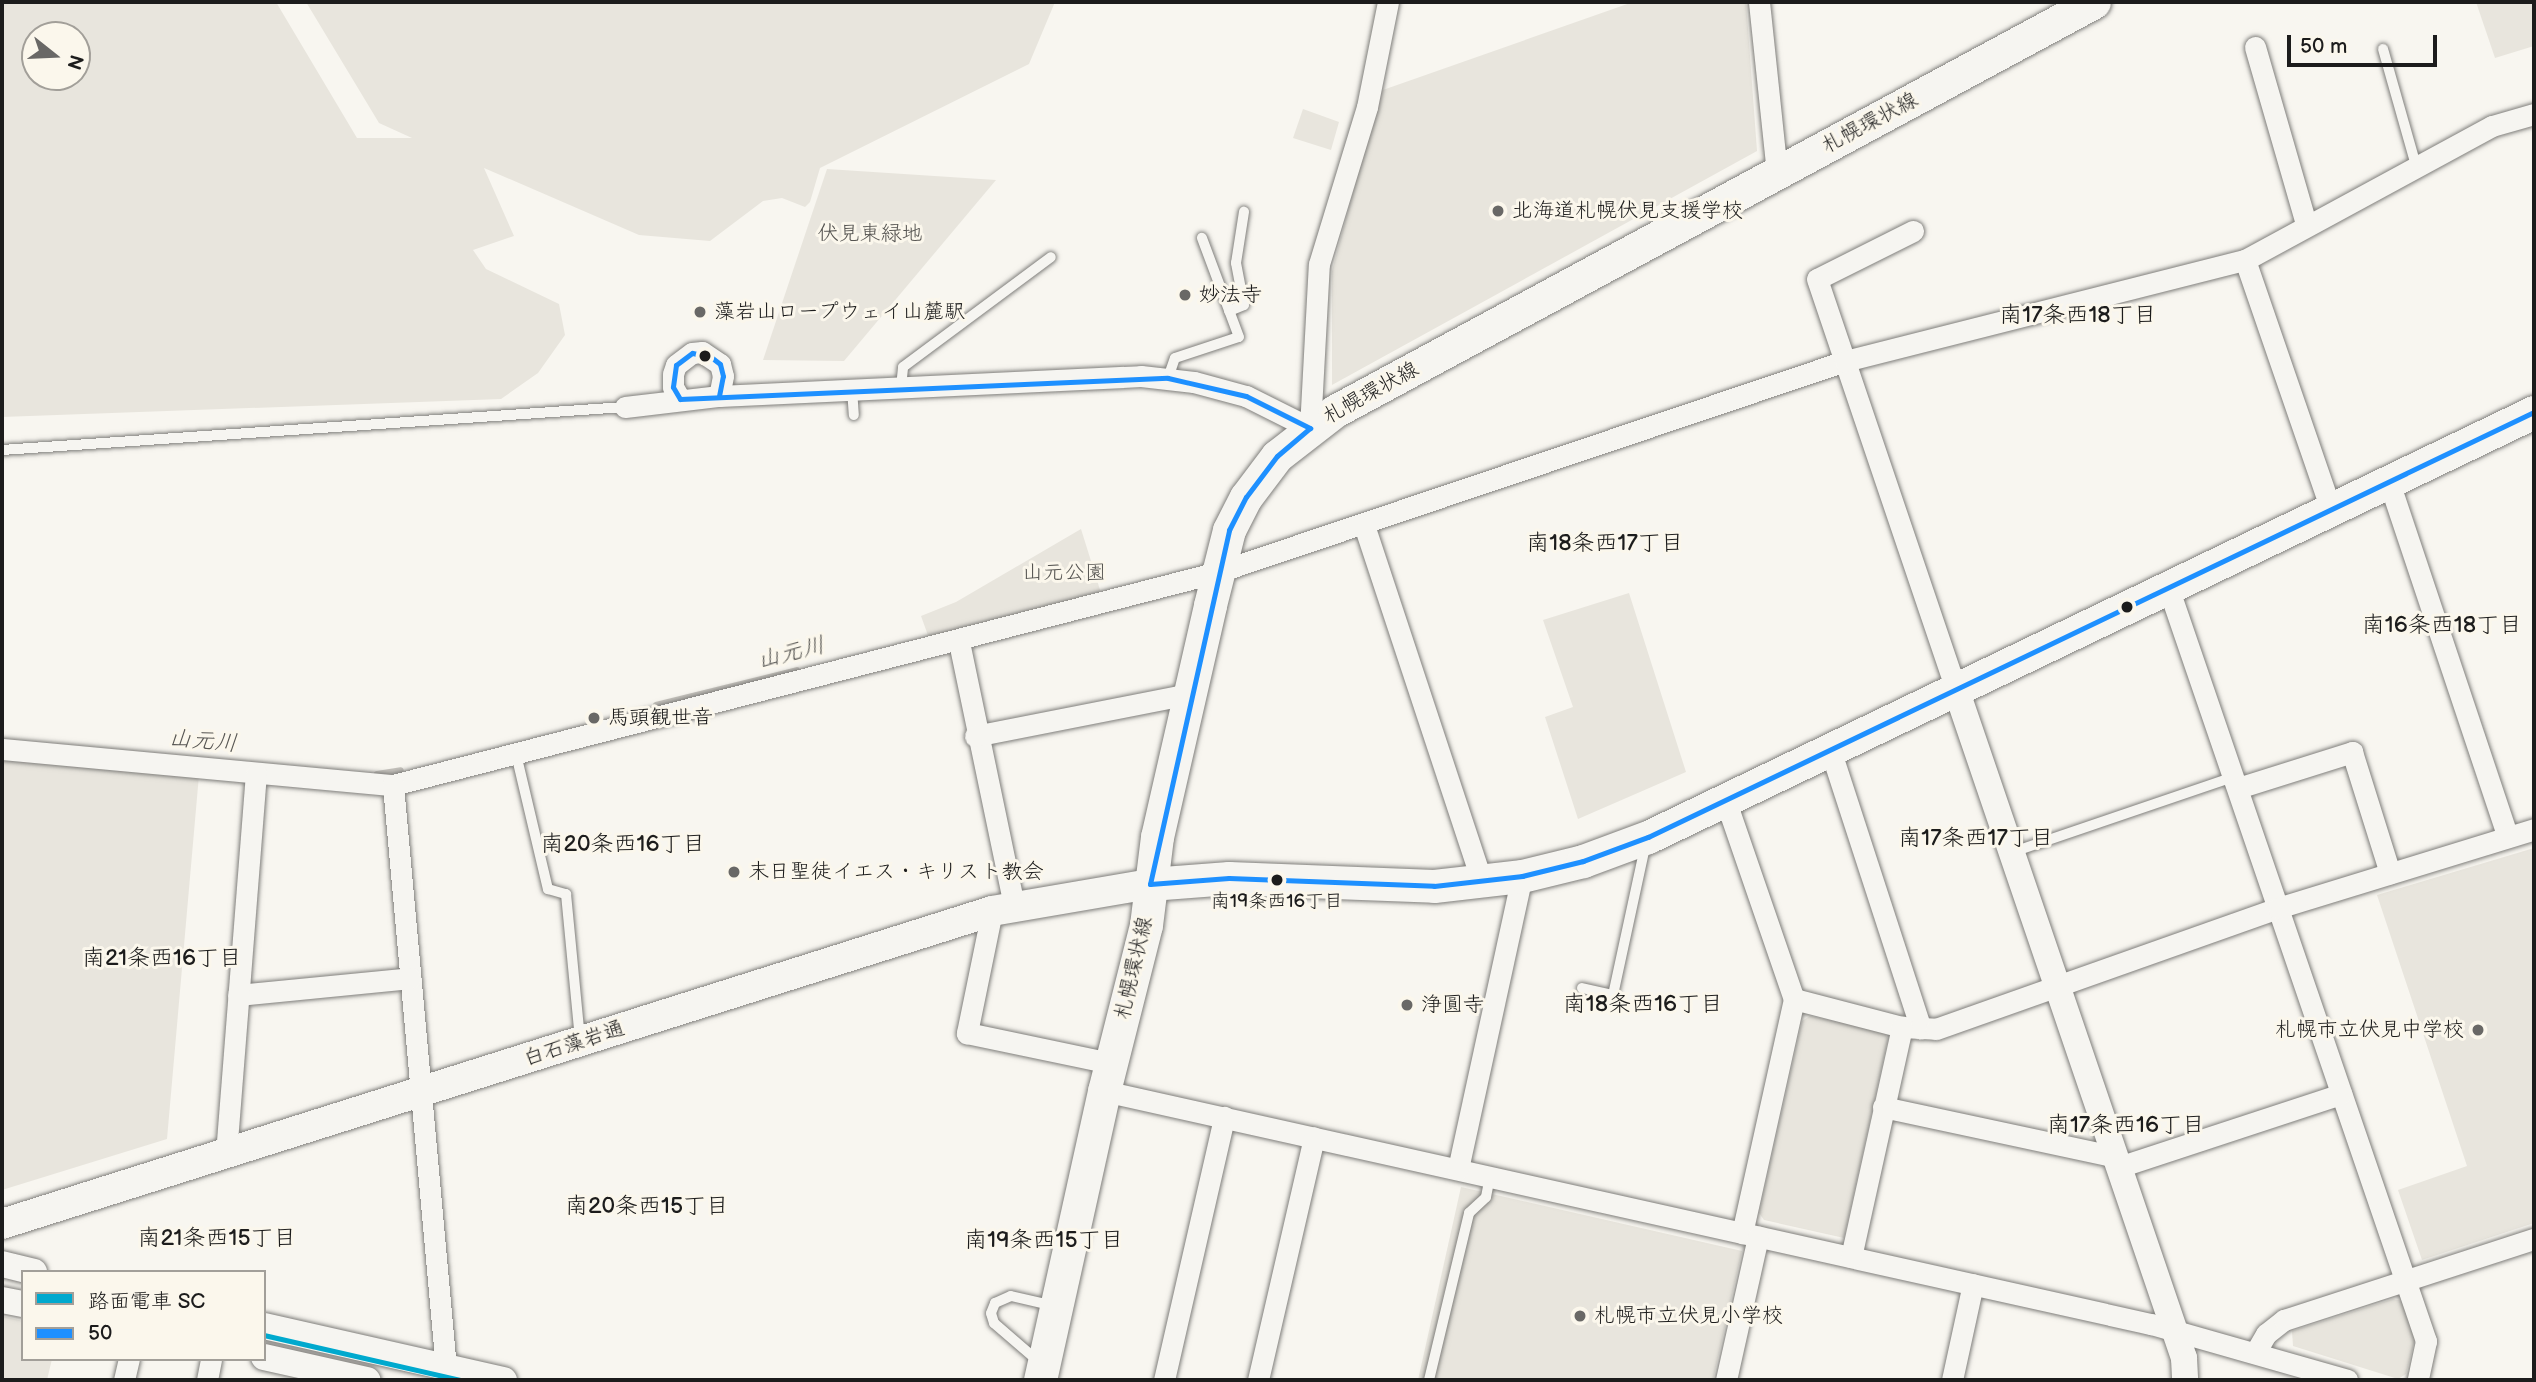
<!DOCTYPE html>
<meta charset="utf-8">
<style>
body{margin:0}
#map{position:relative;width:2536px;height:1382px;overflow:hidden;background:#f8f6f0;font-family:"Balsamiq Sans","Klee One",sans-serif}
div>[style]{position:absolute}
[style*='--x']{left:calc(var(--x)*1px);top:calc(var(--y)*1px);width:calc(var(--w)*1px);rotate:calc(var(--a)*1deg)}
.built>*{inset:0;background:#e8e5dd}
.stream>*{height:6px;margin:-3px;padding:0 3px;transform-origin:3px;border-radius:3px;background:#c5c2bc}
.roads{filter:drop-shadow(0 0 2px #7f7e7b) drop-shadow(0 0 2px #7f7e7b)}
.service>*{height:10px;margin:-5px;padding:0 5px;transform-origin:5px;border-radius:5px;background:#f6f5f1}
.minor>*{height:21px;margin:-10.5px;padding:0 10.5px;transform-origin:10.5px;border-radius:10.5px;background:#f6f5f1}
.tertiary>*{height:26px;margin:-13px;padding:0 13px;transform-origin:13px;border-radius:13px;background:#f6f5f1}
.secondary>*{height:30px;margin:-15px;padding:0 15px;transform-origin:15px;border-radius:15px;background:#f6f5f1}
.primary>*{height:33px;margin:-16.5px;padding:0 16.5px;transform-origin:16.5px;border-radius:16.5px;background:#f6f5f1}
.bus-1>*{height:5px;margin:-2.5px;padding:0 2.5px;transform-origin:2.5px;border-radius:2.5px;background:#1e90ff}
.tram-1>*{height:5px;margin:-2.5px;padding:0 2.5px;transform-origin:2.5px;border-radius:2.5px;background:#00a9ce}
.dots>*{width:19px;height:19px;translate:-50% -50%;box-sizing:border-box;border:4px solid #fbf7ec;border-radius:50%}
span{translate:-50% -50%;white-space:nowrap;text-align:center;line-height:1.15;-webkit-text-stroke:6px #fbf7ec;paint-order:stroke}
.bus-label{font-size:19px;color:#1c1c1c}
.street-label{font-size:21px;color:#1c1c1c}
.poi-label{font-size:21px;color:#1c1c1c}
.left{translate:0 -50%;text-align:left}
.right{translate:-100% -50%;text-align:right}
.park-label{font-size:21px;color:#555451}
.neighbourhood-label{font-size:23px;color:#1c1c1c}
.water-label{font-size:23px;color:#575653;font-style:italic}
.frame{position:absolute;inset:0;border:4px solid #1c1c1c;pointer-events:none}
.legend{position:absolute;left:21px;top:1270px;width:245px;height:91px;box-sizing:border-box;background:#fbf7ec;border:2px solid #a29f99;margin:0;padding:9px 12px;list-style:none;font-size:21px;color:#1c1c1c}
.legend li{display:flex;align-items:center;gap:14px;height:35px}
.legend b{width:35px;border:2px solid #a29f99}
.north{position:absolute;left:21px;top:21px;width:70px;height:70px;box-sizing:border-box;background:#fbf7ec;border:2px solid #a29f99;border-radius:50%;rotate:108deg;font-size:19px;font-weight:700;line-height:28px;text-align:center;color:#1c1c1c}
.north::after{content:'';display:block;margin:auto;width:24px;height:32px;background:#696866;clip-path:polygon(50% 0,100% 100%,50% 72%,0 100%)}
.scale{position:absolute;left:2287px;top:35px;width:150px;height:32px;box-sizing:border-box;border:4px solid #1c1c1c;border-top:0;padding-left:9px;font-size:21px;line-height:24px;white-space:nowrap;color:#1c1c1c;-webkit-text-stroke:5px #fbf7ec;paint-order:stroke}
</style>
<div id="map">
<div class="built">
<i style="clip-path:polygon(evenodd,2px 2px,276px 2px,357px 138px,412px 138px,379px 123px,306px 2px,1055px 2px,1029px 64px,820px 168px,810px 202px,805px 207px,782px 198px,763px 201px,710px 241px,639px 235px,484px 168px,514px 236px,473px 250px,486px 269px,559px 304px,565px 335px,538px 373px,501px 399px,2px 417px,2px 2px,35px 35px,77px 35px,77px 77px,35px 77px,35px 35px)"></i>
<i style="clip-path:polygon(1633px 2px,1746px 2px,1757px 151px,1332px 385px,1332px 271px,1380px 91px)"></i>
<i style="clip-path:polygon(2476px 2px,2534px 2px,2534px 46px,2495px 58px)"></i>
<i style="clip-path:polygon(1303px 109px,1339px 122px,1331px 150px,1293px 138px)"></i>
<i style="clip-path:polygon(827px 169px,996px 180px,844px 361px,763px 360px)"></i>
<i style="clip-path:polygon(1081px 529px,1101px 593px,930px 641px,921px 616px,956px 602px)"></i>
<i style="clip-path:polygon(1629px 593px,1686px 772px,1578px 819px,1545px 717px,1573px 707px,1543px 620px)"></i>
<i style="clip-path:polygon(2px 757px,199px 775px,167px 1139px,2px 1190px)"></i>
<i style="clip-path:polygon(2534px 848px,2534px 1223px,2422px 1260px,2398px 1190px,2467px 1166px,2377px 895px)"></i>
<i style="clip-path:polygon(1810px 1016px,1883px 1031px,1888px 1039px,1844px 1238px,1764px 1220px,1759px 1213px,1802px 1021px)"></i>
<i style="clip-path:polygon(1461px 1187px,1742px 1251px,1713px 1380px,1418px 1380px)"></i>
<i style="clip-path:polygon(2393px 1299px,2402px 1301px,2415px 1339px,2406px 1374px,2398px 1379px,2293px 1346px,2292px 1331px)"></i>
<i style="clip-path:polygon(2px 1316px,23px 1321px,23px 1359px,52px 1359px,47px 1380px,2px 1380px)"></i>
</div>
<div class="stream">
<i style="--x:656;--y:705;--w:145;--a:-13.9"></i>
<i style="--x:377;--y:774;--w:24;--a:-9"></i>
</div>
<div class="roads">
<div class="service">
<i style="--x:2383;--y:49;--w:122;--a:74.2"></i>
<i style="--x:1229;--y:311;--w:16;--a:-22"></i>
<i style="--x:1244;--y:305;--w:43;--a:-100.8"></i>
<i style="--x:1236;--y:263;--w:52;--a:-81.1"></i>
<i style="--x:1168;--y:378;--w:21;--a:-71"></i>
<i style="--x:1175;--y:358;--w:67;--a:-18.2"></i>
<i style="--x:1239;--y:337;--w:106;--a:-110.5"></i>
<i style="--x:901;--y:387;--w:20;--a:-84"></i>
<i style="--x:903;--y:367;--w:184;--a:-36.6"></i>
<i style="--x:852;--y:389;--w:26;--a:86"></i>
<i style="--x:2;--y:450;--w:624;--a:-3.95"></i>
<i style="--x:516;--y:754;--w:139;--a:76.7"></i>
<i style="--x:548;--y:889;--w:19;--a:16"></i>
<i style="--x:566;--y:894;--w:146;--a:84.5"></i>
<i style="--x:2013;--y:852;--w:232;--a:-18.8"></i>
<i style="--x:1582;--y:988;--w:32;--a:13"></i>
<i style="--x:1613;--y:995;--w:156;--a:-77.8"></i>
<i style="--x:1038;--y:1361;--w:58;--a:-139.2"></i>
<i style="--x:994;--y:1323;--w:10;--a:-107"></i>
<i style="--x:991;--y:1313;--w:11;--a:-68"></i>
<i style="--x:995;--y:1303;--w:17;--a:-24"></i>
<i style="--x:1011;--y:1296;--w:44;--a:13.1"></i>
<i style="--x:1429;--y:1380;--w:172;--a:-76.5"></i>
<i style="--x:1469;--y:1213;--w:23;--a:-43"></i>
<i style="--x:1486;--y:1197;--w:21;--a:-79"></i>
</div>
<div class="minor">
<i style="--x:1759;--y:2;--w:172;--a:84"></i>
<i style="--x:2255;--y:47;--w:184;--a:73.9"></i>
<i style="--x:1913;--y:231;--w:107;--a:153.4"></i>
<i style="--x:1817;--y:279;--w:433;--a:71.3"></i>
<i style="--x:2245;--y:260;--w:264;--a:71"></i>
<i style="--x:680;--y:399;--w:14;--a:-120"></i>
<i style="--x:673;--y:387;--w:13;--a:-90"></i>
<i style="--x:673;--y:374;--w:9;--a:-72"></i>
<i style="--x:676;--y:365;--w:20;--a:-37"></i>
<i style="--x:692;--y:353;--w:10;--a:-6"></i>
<i style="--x:702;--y:352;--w:22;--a:34"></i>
<i style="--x:720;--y:364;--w:12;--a:76"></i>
<i style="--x:723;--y:376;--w:20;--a:101"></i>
<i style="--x:625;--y:407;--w:95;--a:-6.7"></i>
<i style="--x:719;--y:396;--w:422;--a:-2.7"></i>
<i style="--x:1141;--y:376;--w:53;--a:6.5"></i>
<i style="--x:1194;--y:382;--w:54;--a:15.1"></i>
<i style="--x:1246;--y:396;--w:72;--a:26.6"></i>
<i style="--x:1310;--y:428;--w:164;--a:-86.9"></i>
<i style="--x:1319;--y:264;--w:164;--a:-73"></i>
<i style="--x:1367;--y:107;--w:107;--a:-78.7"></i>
<i style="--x:2389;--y:482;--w:374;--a:71.5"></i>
<i style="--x:1364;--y:525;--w:376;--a:71.7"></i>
<i style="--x:2168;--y:587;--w:797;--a:71.11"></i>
<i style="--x:2426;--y:1341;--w:40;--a:102"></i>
<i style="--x:959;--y:642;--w:269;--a:78.2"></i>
<i style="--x:975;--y:736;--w:219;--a:-11.1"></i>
<i style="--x:2;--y:749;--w:393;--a:5.3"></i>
<i style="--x:393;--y:785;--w:852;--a:-14.48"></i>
<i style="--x:1218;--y:572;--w:662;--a:-18.6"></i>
<i style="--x:1845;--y:361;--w:413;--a:-14.2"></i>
<i style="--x:2245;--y:260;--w:281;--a:-28.5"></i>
<i style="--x:2492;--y:126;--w:44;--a:-15.9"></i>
<i style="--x:1830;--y:749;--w:294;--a:72"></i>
<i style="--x:393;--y:785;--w:585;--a:84.81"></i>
<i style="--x:2238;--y:788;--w:120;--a:-17.5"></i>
<i style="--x:2352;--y:752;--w:127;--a:72.6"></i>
<i style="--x:1725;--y:799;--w:212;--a:71"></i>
<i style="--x:1794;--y:999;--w:240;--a:102.5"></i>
<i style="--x:992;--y:911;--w:125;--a:101.6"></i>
<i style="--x:967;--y:1033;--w:147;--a:11.8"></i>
<i style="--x:238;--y:995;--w:173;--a:-5.6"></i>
<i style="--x:1794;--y:999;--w:112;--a:14.5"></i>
<i style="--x:1902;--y:1027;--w:34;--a:3"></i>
<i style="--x:1936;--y:1029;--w:363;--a:-19.5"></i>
<i style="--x:2278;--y:908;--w:268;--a:-17.1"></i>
<i style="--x:1104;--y:1091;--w:1073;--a:12.55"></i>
<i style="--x:2151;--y:1324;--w:204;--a:15.9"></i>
<i style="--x:1883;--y:1107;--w:238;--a:12.1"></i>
<i style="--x:226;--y:1154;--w:381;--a:-85.5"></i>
<i style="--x:2119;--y:1167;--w:234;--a:-18.2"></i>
<i style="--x:1458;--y:1169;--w:300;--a:-77.7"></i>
<i style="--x:1851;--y:1257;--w:236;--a:-77.5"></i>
<i style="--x:2255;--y:1353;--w:22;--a:-60"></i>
<i style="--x:2266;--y:1334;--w:23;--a:-38"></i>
<i style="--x:2284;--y:1320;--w:263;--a:-18"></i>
<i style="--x:124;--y:1380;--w:22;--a:-77"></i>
<i style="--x:207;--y:1380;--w:21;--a:-79"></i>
<i style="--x:1164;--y:1380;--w:270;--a:-77.1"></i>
<i style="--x:1258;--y:1380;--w:249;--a:-77"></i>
<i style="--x:1726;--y:1380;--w:147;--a:-77.4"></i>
<i style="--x:1952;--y:1380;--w:98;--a:-77.7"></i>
</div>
<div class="tertiary">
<i style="--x:1956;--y:689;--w:707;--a:71.18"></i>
<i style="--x:2184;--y:1358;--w:22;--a:87"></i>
<i style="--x:2;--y:1264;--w:33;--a:14"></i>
<i style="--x:2;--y:1300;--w:21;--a:11"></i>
<i style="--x:264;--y:1326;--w:246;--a:12.7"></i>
<i style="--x:264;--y:1357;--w:106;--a:12.6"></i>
</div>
<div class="secondary">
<i style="--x:2;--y:1224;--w:1038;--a:-17.54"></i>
<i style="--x:992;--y:911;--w:160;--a:-9.7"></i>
</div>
<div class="primary">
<i style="--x:1150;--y:884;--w:79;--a:-4.3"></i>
<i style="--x:1229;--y:878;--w:205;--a:2.2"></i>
<i style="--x:1434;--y:886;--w:89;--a:-6.5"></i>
<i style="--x:1522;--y:876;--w:63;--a:-13.8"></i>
<i style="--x:1583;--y:861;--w:69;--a:-20.3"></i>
<i style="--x:1648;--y:837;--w:983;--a:-25.63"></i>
<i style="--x:1040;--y:1380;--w:296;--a:-77.5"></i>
<i style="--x:1104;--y:1091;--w:171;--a:-75.8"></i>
<i style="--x:1146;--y:925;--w:89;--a:-82.9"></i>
<i style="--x:1157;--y:837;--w:238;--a:-77.1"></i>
<i style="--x:1210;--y:605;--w:77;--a:-75.8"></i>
<i style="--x:1229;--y:530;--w:37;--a:-63"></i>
<i style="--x:1246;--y:497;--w:51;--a:-52.9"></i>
<i style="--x:1277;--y:456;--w:73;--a:-37.8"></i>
<i style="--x:1335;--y:411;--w:862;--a:-28.32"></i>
</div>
</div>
<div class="bus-1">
<i style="--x:719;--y:396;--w:20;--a:-79"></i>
<i style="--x:723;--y:376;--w:12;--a:-104"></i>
<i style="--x:720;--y:364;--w:11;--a:-142"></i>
<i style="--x:711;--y:357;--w:19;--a:-168"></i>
<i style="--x:692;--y:353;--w:20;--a:143"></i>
<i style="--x:676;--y:365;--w:22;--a:98"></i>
<i style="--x:673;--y:387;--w:14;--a:60"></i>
<i style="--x:680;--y:399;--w:488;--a:-2.5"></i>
<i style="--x:1168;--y:378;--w:80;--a:13"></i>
<i style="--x:1246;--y:396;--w:72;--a:26.6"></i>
<i style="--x:1150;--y:884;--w:79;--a:-4.3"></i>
<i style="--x:1229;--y:878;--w:205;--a:2.2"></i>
<i style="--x:1434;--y:886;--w:89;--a:-6.5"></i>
<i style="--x:1522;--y:876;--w:63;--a:-13.8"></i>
<i style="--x:1583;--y:861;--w:69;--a:-20.3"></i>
<i style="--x:1648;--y:837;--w:983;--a:-25.63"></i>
<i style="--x:1150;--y:884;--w:363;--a:-77.4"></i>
<i style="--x:1229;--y:530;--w:37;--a:-63"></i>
<i style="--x:1246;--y:497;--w:51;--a:-52.9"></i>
<i style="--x:1277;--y:456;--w:43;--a:-40.3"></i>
</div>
<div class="tram-1">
<i style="--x:264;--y:1335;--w:202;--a:12.9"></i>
</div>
<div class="dots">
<i style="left:1498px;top:211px;background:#696866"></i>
<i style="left:1185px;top:295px;background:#696866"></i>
<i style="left:700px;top:312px;background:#696866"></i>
<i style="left:705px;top:356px;background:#1c1c1c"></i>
<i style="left:2127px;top:607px;background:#1c1c1c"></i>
<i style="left:594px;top:718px;background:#696866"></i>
<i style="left:734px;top:872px;background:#696866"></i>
<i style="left:1277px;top:880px;background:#1c1c1c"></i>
<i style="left:1407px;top:1005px;background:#696866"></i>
<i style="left:2478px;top:1030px;background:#696866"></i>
<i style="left:1580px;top:1316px;background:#696866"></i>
</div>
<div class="bus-label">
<span style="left:1277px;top:902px">南19条西16丁目</span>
</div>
<div class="street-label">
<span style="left:1870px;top:123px;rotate:-28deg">札幌環状線</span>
<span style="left:1371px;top:393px;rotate:-29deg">札幌環状線</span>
<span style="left:1134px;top:968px;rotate:-77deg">札幌環状線</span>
<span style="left:574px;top:1044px;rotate:-18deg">白石藻岩通</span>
</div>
<div class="poi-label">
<span class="left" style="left:1512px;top:211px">北海道札幌伏見支援学校</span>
<span class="left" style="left:1199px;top:295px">妙法寺</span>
<span class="left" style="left:714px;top:312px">藻岩山ロープウェイ山麓駅</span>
<span class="left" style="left:608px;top:718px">馬頭観世音</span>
<span class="left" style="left:748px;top:872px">末日聖徒イエス・キリスト教会</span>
<span class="left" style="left:1421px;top:1005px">浄圓寺</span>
<span class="right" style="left:2464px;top:1030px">札幌市立伏見中学校</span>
<span class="left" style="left:1594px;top:1316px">札幌市立伏見小学校</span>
</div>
<div class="park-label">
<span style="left:870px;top:234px">伏見東緑地</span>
<span style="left:1064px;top:573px">山元公園</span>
</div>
<div class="neighbourhood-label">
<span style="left:2078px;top:315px">南17条西18丁目</span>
<span style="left:1605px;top:543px">南18条西17丁目</span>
<span style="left:2442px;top:625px">南16条西18丁目</span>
<span style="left:1976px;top:838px">南17条西17丁目</span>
<span style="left:623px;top:844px">南20条西16丁目</span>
<span style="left:162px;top:958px">南21条西16丁目</span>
<span style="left:1643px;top:1004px">南18条西16丁目</span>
<span style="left:2126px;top:1125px">南17条西16丁目</span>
<span style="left:647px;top:1206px">南20条西15丁目</span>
<span style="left:217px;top:1238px">南21条西15丁目</span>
<span style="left:1044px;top:1240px">南19条西15丁目</span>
</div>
<div class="water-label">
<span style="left:791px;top:653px;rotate:-14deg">山元川</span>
<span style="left:203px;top:741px;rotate:5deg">山元川</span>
</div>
<div class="frame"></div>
<ul class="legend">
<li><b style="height:9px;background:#00a9ce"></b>路面電車 SC</li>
<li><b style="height:9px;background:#1e90ff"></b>50</li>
</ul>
<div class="north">N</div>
<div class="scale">50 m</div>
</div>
